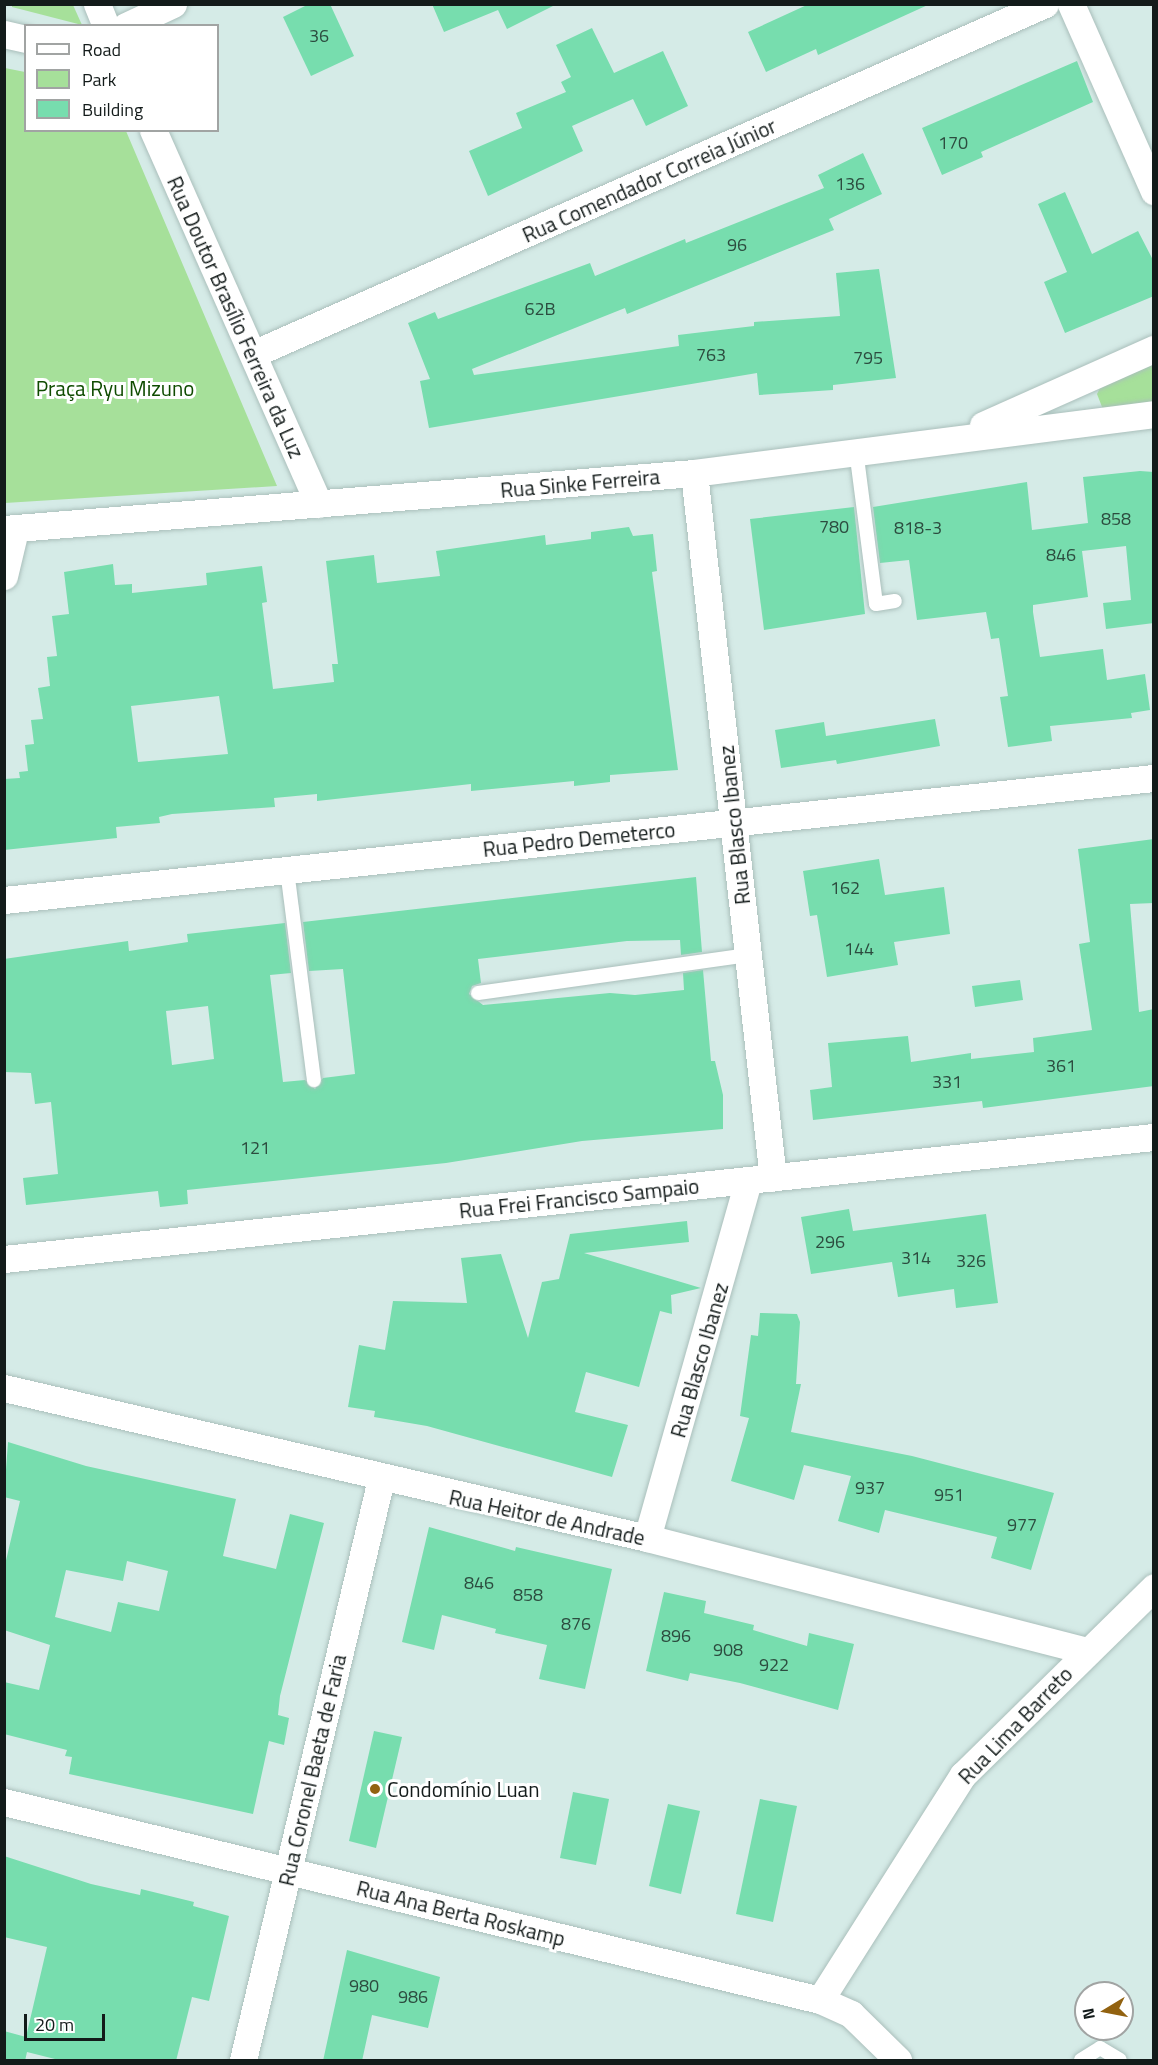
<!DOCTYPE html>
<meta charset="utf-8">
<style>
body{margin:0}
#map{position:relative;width:1158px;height:2065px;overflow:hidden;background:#d5ebe7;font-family:"Titillium Web",sans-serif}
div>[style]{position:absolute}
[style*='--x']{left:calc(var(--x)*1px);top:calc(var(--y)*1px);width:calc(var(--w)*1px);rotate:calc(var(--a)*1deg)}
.green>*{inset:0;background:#a6e09a}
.building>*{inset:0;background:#77ddae}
.roads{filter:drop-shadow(0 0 2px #aabfbb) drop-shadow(0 0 2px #aabfbb)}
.lane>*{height:14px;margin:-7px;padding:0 7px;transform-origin:7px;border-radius:7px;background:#fff}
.street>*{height:27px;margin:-13.5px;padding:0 13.5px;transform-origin:13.5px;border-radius:13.5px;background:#fff}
.dots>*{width:16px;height:16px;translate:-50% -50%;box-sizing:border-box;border:3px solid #fff;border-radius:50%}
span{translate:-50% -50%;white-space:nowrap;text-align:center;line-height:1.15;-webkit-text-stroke:6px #fff;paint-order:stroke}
.number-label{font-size:18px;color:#2c4c3f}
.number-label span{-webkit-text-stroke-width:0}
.street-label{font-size:21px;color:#131b1a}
.park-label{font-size:21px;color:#0f4b00}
.poi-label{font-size:21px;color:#131b1a}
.left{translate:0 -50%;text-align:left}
.frame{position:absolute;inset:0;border:6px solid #131b1a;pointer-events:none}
.legend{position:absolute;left:24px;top:24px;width:195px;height:108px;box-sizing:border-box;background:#fff;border:2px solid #a1a4a3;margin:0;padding:8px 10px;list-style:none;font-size:18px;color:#131b1a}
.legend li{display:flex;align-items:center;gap:12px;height:30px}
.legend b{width:30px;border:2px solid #a1a4a3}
.north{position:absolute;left:1074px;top:1981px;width:60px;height:60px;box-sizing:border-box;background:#fff;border:2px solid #a1a4a3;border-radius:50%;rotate:260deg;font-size:16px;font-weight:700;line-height:24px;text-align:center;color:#131b1a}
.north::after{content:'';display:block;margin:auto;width:21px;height:27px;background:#926210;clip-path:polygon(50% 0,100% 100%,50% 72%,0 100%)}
.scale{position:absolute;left:24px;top:2014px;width:81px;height:27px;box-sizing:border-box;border:3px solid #131b1a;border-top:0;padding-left:8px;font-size:18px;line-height:21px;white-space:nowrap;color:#131b1a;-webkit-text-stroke:4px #fff;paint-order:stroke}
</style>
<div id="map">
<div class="green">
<i style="clip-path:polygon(12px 4px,73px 5px,82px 25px,12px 7px)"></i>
<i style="clip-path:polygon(5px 68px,25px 72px,26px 130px,126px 131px,277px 486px,5px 503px)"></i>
<i style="clip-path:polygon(1153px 361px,1153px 406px,1104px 412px,1097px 394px,1100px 388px)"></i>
</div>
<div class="building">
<i style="clip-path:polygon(309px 4px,330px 4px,354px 56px,311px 76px,283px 17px)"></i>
<i style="clip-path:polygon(432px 4px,557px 4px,507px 29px,498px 10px,444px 32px)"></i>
<i style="clip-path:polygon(809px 4px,930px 4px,818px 55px,816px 49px,766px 72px,748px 32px)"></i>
<i style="clip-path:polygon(592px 28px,614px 73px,663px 51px,688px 106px,646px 126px,633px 99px,572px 126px,583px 151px,488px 196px,469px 151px,522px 128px,516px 113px,566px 92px,561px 82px,571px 77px,556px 45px)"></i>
<i style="clip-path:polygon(1077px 61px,1093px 102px,981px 152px,983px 157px,942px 175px,922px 128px)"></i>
<i style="clip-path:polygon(863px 153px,882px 194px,829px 219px,834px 230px,627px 314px,625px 308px,472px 369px,474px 375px,679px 346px,678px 335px,754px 326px,754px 322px,840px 316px,836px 273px,879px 269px,896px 378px,833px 385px,833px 390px,759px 395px,757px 373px,429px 428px,420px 381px,430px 379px,408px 323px,435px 312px,438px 319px,590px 263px,595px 276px,685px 239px,686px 243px,824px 188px,818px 175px)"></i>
<i style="clip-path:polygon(1065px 192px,1092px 254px,1138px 231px,1154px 262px,1154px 296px,1065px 333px,1044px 282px,1067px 272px,1038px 204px)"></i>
<i style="clip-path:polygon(1140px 471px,1154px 472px,1154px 623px,1106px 629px,1103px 603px,1131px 600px,1126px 546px,1082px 551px,1088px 597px,1033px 605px,1033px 612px,1040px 657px,1103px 649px,1107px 680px,1145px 674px,1150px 710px,1131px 713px,1132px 718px,1050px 726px,1052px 741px,1008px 747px,1000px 697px,1008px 696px,999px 638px,991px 639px,986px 612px,917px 620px,909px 560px,880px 563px,873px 507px,1027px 482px,1032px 530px,1088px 523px,1083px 477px)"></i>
<i style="clip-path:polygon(854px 507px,865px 614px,764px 630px,750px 519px)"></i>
<i style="clip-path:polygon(evenodd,629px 527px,633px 536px,653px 534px,657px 571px,652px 572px,678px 770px,610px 775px,610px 782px,574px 786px,574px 781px,471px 791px,471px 784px,317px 801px,317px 794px,274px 798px,275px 807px,172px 814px,159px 817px,160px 823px,116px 827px,117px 838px,4px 850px,4px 779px,20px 778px,19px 772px,28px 771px,25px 745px,34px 744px,31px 720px,43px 719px,38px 688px,50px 686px,47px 657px,57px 656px,52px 616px,69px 614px,64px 572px,113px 564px,115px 585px,132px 584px,132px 593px,207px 585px,206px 573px,262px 566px,267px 602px,262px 603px,273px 689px,334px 682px,332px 664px,338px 664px,326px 561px,374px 555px,377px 583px,440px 576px,436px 551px,545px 535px,546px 545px,591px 539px,591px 532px,629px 527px,219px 696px,228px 754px,138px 762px,131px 706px,219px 696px)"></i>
<i style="clip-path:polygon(935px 719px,940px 746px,837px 764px,836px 760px,781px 768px,775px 730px,824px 722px,826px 736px)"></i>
<i style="clip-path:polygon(1154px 839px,1154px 903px,1130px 904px,1139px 1012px,1154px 1009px,1154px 1086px,983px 1108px,982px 1101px,813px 1120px,810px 1090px,832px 1087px,828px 1043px,908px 1036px,911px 1062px,971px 1053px,971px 1059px,1034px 1052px,1033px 1038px,1092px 1030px,1079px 944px,1090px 942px,1078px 849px)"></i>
<i style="clip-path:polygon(879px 859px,885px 895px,944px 887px,950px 934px,894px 942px,898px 965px,827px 977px,817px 915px,810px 916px,803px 871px)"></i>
<i style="clip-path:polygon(evenodd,696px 877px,702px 952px,681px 955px,680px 940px,627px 941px,478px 959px,481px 983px,472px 986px,469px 994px,483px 1005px,610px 993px,635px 995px,684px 990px,683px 973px,703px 970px,711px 1061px,715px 1061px,723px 1095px,723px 1129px,582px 1141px,446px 1163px,187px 1190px,188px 1204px,160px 1207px,158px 1191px,26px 1205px,23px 1178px,58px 1174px,51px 1102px,35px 1104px,31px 1073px,4px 1072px,4px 959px,128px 941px,129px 951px,188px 942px,187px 934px,285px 923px,291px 973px,270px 975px,283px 1082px,305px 1080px,315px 1089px,323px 1078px,355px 1074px,343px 969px,309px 971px,303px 922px,696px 877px,208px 1006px,214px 1059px,172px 1065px,166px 1011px,208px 1006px)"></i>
<i style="clip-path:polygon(1020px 980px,1023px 1000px,975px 1007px,972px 986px)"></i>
<i style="clip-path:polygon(849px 1209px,853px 1231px,986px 1214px,998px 1303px,956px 1308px,954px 1289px,898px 1297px,892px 1262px,811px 1274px,801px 1217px)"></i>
<i style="clip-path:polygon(687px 1221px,689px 1242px,584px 1253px,701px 1288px,671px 1295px,672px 1314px,660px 1311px,639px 1387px,586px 1372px,575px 1412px,628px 1425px,612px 1477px,427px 1426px,374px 1417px,375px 1411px,348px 1407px,359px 1345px,385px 1350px,393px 1301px,467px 1303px,461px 1258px,501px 1254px,528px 1338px,542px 1282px,559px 1279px,570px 1234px)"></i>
<i style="clip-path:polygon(760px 1313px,797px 1314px,800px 1322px,796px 1384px,801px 1384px,791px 1432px,912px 1456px,1054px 1493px,1031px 1570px,991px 1558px,997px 1537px,885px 1510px,879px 1533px,838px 1521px,851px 1476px,804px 1465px,794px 1500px,731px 1481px,749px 1418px,740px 1416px,751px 1335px,758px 1336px)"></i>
<i style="clip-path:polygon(evenodd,8px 1442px,86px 1466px,236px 1499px,223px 1556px,276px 1569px,290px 1514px,324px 1523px,280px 1696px,278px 1715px,289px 1718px,284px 1745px,269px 1741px,253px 1814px,69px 1774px,72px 1757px,65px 1756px,67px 1750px,4px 1734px,4px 1682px,39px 1690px,50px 1645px,4px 1630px,4px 1569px,20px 1501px,4px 1497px,8px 1442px,127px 1561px,168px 1571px,159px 1611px,118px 1602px,111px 1632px,55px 1617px,66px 1570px,123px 1581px,127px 1561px)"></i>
<i style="clip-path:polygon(429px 1527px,515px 1551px,516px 1547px,612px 1569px,585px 1689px,539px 1679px,547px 1645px,495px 1633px,496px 1629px,442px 1615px,434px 1650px,402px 1642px)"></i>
<i style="clip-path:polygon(664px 1592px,706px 1601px,704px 1613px,754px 1625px,753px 1630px,807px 1646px,809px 1633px,854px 1644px,838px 1710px,740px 1683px,690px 1673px,688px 1681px,646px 1671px)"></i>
<i style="clip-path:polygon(374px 1731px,402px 1737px,376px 1848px,349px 1841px)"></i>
<i style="clip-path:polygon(573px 1792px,609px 1799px,596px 1865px,560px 1858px)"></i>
<i style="clip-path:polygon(760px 1799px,797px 1806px,773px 1922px,736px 1914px)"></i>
<i style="clip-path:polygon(668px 1804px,700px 1811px,681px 1894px,649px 1886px)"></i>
<i style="clip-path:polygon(4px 1856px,91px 1884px,140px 1895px,141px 1889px,194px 1902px,193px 1906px,229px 1916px,209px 2001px,192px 1997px,176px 2061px,63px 2061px,27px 2052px,25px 2061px,4px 2061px,4px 2031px,26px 2037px,47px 1947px,4px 1937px)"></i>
<i style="clip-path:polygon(347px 1950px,440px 1977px,428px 2028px,372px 2015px,362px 2061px,323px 2061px)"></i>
</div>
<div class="roads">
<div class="lane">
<i style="--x:856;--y:450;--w:155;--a:82.6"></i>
<i style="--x:876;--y:604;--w:19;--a:-9"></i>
<i style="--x:287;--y:870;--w:212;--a:82.7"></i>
<i style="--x:478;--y:993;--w:273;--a:-8"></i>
<i style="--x:1081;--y:2060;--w:22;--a:-32"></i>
<i style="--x:1100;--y:2048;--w:23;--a:31"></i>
</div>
<div class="street">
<i style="--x:97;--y:4;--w:24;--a:68"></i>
<i style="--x:1071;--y:4;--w:205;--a:66.1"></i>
<i style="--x:126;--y:26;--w:52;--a:-25.1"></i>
<i style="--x:4;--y:34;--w:23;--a:13"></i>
<i style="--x:153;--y:130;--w:409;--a:66.1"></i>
<i style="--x:253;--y:354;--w:866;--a:-23.84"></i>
<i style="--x:983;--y:425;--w:187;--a:-24"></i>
<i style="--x:694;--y:473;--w:709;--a:83.61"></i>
<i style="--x:4;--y:529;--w:692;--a:-4.64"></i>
<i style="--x:694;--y:473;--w:464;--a:-7.3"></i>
<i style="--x:4;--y:576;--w:47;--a:-76.6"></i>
<i style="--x:4;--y:900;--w:1156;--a:-6.06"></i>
<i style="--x:4;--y:1259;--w:1156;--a:-6.06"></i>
<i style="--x:4;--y:1388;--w:660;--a:13.13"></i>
<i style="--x:647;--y:1538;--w:455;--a:14.4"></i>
<i style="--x:647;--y:1538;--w:371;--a:-74.2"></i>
<i style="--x:4;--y:1802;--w:840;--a:13.64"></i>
<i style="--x:820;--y:2000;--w:34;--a:24"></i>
<i style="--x:851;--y:2014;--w:66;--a:44.4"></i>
<i style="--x:820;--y:2000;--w:267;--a:-57.6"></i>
<i style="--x:963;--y:1775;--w:268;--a:-44.5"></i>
<i style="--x:243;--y:2060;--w:597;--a:-76.64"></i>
</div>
</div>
<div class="dots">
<i style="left:375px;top:1789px;background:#926210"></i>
</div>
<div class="number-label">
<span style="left:319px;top:36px">36</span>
<span style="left:953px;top:143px">170</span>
<span style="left:850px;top:184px">136</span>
<span style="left:737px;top:245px">96</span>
<span style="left:540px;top:309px">62B</span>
<span style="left:711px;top:355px">763</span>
<span style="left:868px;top:358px">795</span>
<span style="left:1116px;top:519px">858</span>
<span style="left:834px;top:527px">780</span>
<span style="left:918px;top:528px">818-3</span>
<span style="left:1061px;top:555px">846</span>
<span style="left:845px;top:888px">162</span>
<span style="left:859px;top:949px">144</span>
<span style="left:1061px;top:1066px">361</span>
<span style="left:947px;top:1082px">331</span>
<span style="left:255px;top:1148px">121</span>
<span style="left:830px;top:1242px">296</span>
<span style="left:916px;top:1258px">314</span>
<span style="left:971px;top:1261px">326</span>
<span style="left:870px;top:1488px">937</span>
<span style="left:949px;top:1495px">951</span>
<span style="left:1022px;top:1525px">977</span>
<span style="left:479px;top:1583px">846</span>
<span style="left:528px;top:1595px">858</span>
<span style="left:576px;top:1624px">876</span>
<span style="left:676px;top:1636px">896</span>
<span style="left:728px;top:1650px">908</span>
<span style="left:774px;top:1665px">922</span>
<span style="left:364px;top:1986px">980</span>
<span style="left:413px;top:1997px">986</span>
</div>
<div class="street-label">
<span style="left:649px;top:180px;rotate:-24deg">Rua Comendador Correia Júnior</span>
<span style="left:236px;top:317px;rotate:66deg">Rua Doutor Brasílio Ferreira da Luz</span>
<span style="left:580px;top:483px;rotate:-5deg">Rua Sinke Ferreira</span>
<span style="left:734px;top:825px;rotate:-96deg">Rua Blasco Ibanez</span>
<span style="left:579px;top:839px;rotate:-6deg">Rua Pedro Demeterco</span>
<span style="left:579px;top:1198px;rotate:-6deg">Rua Frei Francisco Sampaio</span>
<span style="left:699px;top:1360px;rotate:-74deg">Rua Blasco Ibanez</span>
<span style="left:547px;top:1517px;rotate:12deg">Rua Heitor de Andrade</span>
<span style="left:1015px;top:1725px;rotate:-46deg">Rua Lima Barreto</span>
<span style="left:312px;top:1770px;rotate:-77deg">Rua Coronel Baeta de Faria</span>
<span style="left:461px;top:1913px;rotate:14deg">Rua Ana Berta Roskamp</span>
</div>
<div class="park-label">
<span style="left:115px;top:388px">Praça Ryu Mizuno</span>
</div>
<div class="poi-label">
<span class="left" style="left:387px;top:1789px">Condomínio Luan</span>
</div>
<div class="frame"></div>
<ul class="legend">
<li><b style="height:8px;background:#fff"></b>Road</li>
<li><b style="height:16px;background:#a6e09a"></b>Park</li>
<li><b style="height:16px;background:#77ddae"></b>Building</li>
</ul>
<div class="north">N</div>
<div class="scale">20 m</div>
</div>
